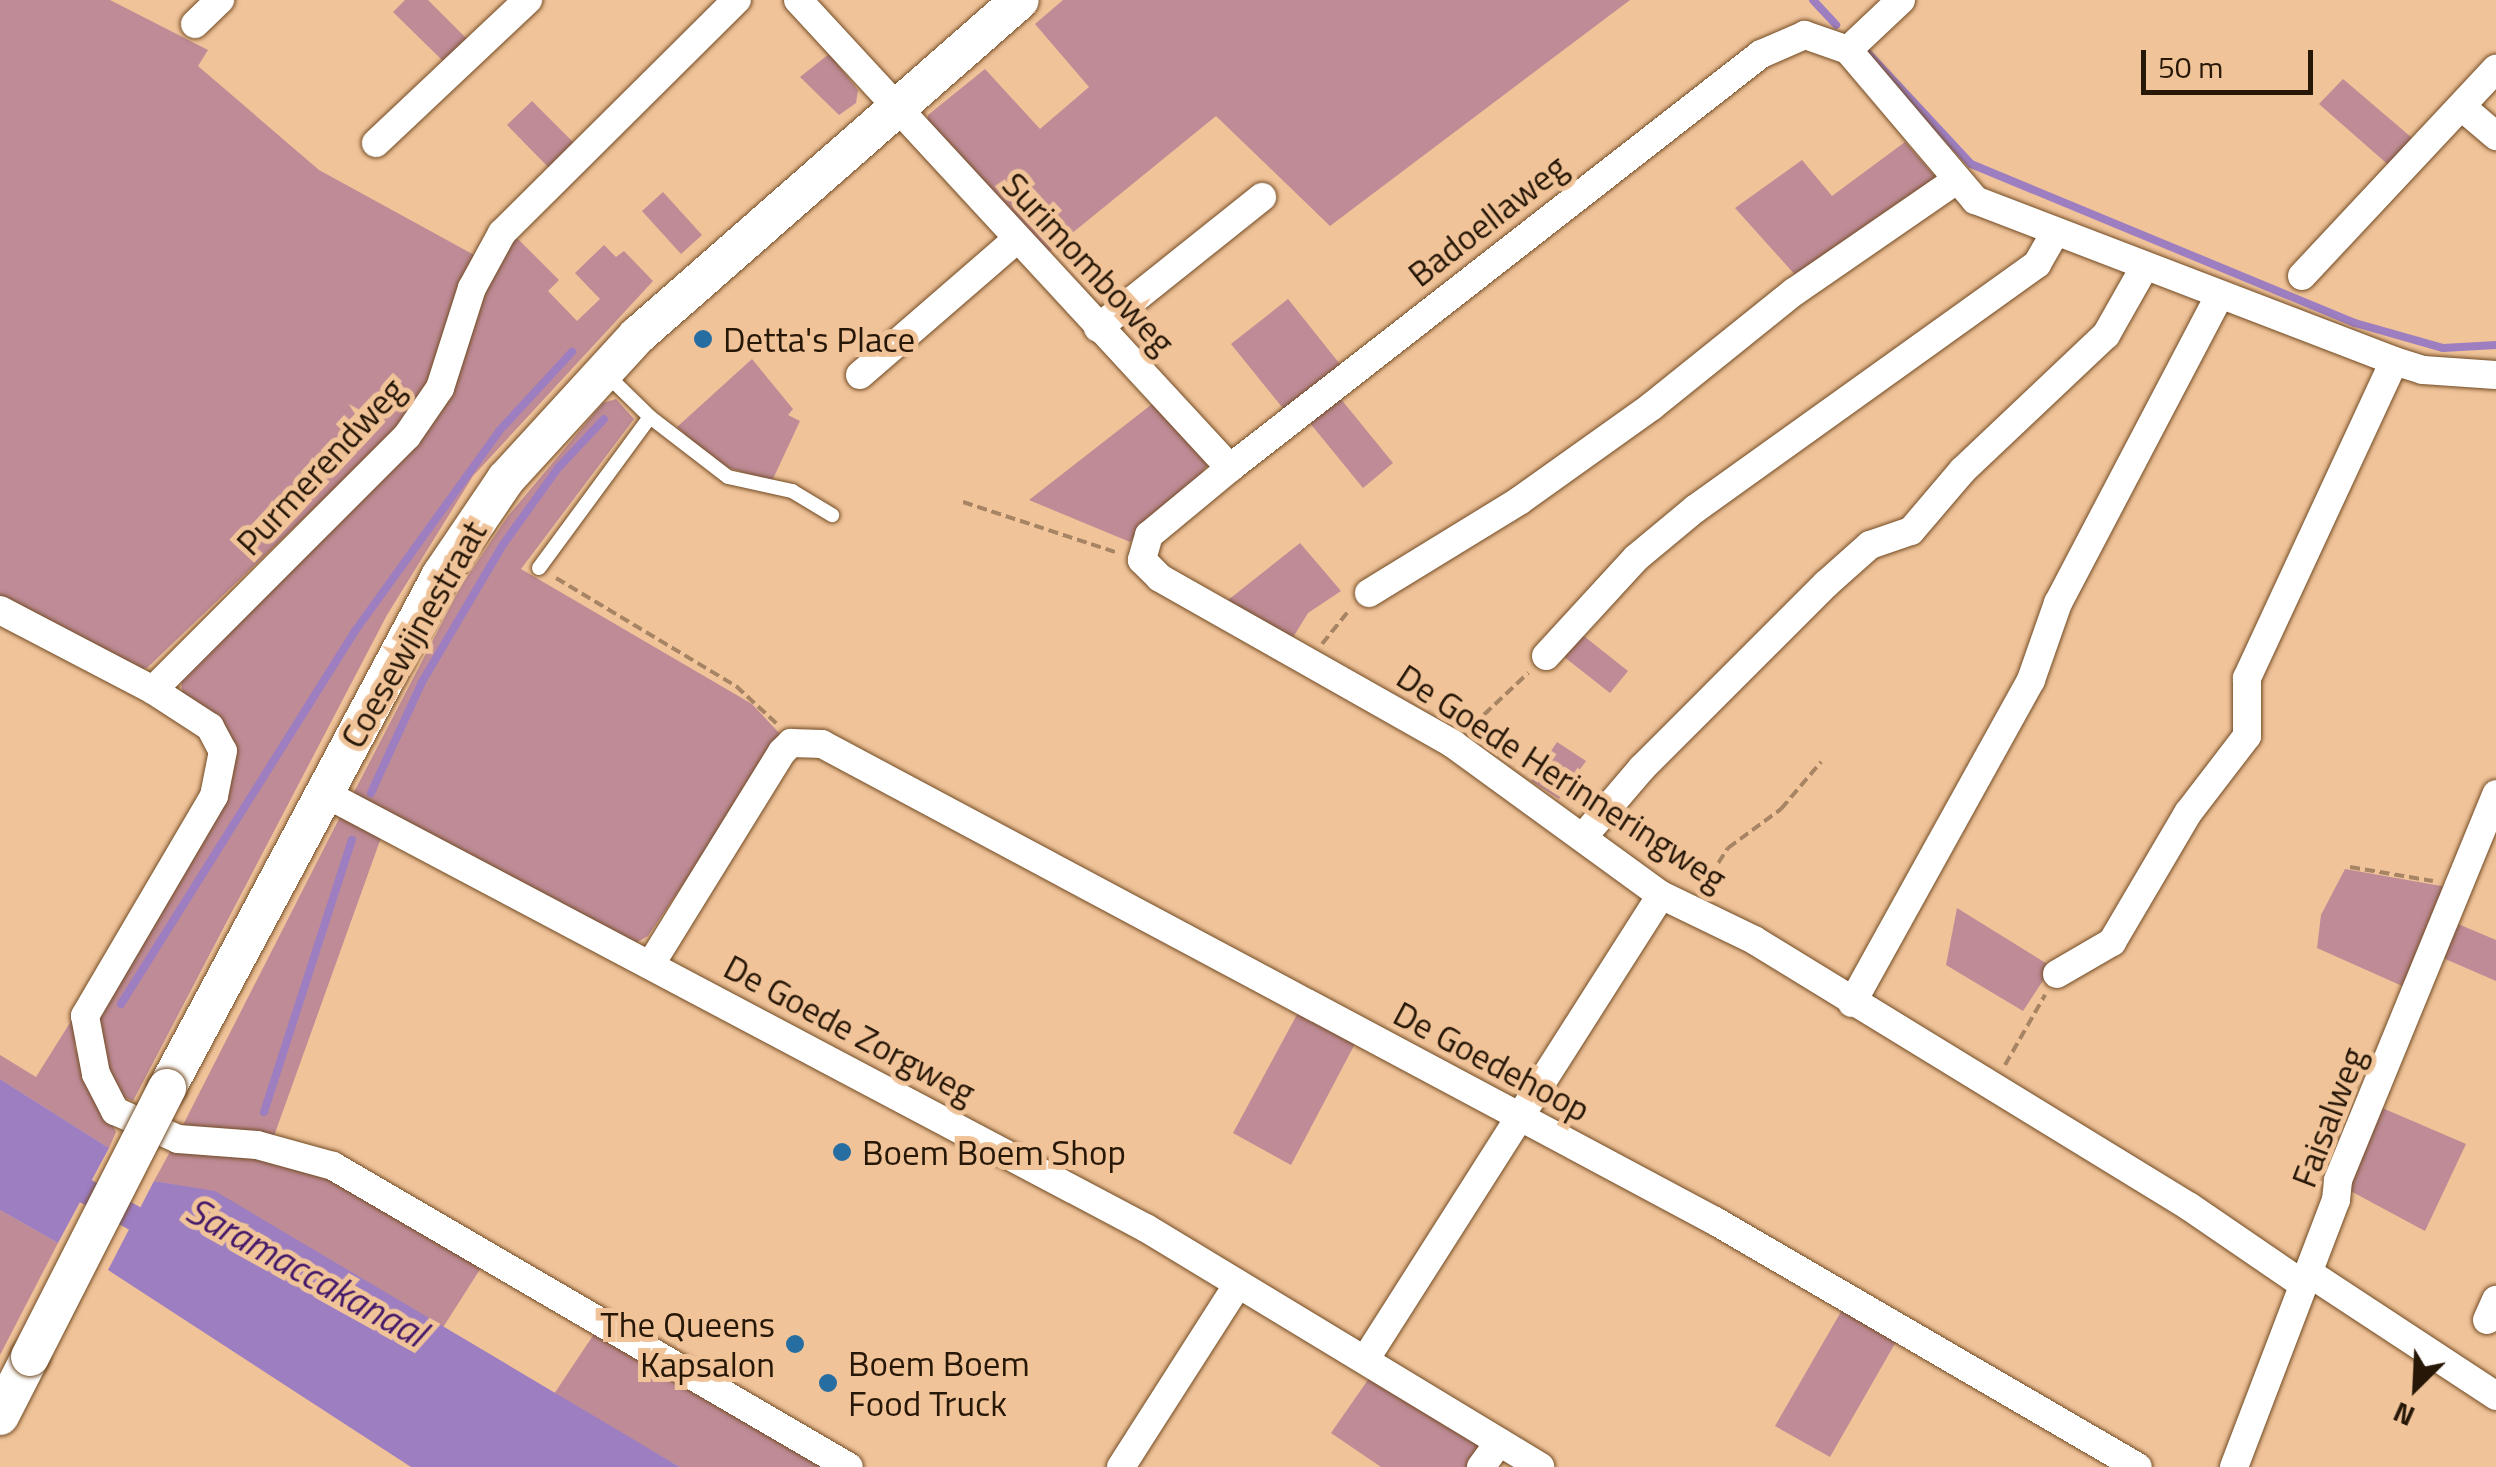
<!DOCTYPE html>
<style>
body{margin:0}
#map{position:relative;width:2496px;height:1467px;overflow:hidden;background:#f0c399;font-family:"Titillium Web",sans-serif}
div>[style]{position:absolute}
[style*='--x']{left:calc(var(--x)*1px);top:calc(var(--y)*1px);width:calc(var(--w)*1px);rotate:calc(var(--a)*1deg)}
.green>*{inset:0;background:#be8b96}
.water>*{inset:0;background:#9d7ec1}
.stream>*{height:8px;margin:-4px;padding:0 4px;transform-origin:4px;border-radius:4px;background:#9d7ec1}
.canal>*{height:25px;margin:-12.5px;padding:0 12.5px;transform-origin:12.5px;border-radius:12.5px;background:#9d7ec1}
.path>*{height:4px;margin-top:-2px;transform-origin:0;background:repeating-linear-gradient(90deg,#a78464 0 10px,transparent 0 15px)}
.roads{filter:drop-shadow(0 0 2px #714b24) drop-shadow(0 0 2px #714b24)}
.lane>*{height:14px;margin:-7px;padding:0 7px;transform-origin:7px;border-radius:7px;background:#fff}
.street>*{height:28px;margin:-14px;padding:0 14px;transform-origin:14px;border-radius:14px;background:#fff}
.secondary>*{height:38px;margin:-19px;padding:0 19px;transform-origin:19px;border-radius:19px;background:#fff}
.bridges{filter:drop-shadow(0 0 2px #714b24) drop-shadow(0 0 2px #714b24)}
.secondary-bridge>*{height:38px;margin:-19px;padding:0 19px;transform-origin:19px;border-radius:19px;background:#fff}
.dots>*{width:28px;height:28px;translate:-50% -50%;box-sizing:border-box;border:5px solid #f0c399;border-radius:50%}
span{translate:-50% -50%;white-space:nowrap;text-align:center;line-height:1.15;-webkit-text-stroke:10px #f0c399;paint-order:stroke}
.street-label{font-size:35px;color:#271707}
.poi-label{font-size:35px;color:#271707}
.left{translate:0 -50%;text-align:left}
.right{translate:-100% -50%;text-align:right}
.water-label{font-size:38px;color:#45196a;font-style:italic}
.north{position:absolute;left:2366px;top:1337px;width:100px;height:100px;-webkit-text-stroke:8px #f0c399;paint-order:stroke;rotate:204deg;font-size:28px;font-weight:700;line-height:40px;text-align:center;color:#271707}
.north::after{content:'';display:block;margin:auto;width:35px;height:45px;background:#271707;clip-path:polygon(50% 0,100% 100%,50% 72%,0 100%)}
.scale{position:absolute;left:2141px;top:50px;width:172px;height:45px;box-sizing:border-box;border:5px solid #271707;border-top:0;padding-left:12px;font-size:30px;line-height:35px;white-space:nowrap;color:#271707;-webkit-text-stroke:8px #f0c399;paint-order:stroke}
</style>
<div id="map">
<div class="green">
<i style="clip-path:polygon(0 0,110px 0,208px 50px,198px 66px,319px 170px,476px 256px,436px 373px,398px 428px,147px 668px,136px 670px,0 597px)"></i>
<i style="clip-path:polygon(405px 0,428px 0,467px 39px,444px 62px,393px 12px)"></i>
<i style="clip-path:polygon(1063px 0,1630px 0,1330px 226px,1216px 116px,1044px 256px,927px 126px,928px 115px,985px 69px,1040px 129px,1089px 87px,1035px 24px)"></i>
<i style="clip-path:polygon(829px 54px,858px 90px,856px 103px,839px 115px,800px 77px)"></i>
<i style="clip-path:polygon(2343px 79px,2418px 143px,2393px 169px,2319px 104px)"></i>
<i style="clip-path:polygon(532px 101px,576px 145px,551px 170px,507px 125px)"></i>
<i style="clip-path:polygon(1905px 142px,1940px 182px,1797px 277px,1735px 208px,1802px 160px,1832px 196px)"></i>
<i style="clip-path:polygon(663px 192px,702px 235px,681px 254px,642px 211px)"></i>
<i style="clip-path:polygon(514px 235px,559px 280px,548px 291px,577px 321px,600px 299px,575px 273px,604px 245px,616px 257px,624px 251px,653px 281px,473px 476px,387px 615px,133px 1101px,121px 1096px,96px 1037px,103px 997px,233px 776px,233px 754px,182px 693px,181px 677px,390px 467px)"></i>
<i style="clip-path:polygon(1288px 299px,1343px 368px,1286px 412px,1231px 344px)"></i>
<i style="clip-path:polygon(752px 359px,793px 409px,788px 415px,800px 421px,772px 481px,719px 465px,677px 427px)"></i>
<i style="clip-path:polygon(1336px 393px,1393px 463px,1363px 488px,1305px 417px)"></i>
<i style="clip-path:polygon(616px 399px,634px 419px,521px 569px,752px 704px,783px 737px,648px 936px,632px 945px,351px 798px,461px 586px,508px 516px,603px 403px)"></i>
<i style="clip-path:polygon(1156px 401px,1207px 465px,1193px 486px,1130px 542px,1029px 500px)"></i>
<i style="clip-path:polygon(1300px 543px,1341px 591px,1308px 613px,1292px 639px,1223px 604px)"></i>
<i style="clip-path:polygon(1575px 629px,1628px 671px,1610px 693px,1554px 649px)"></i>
<i style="clip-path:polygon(1557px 742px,1586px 761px,1559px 799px,1531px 781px)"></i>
<i style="clip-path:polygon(344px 809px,382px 835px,274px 1136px,183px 1125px)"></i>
<i style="clip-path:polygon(2345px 869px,2447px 887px,2409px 989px,2317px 948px,2321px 915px)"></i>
<i style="clip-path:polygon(1957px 908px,2052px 967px,2023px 1011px,1946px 965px)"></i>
<i style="clip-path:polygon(2458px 924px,2496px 940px,2496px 981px,2443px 958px)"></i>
<i style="clip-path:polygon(1300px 1009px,1357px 1040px,1291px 1165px,1233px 1133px)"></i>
<i style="clip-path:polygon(78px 1010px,75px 1048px,116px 1132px,109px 1148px,0 1079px,0 1055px,36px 1077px)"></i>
<i style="clip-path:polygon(2380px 1107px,2466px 1144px,2425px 1231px,2345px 1188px)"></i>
<i style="clip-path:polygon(171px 1150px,224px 1150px,315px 1168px,484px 1263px,442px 1329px,215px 1192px,154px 1181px)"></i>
<i style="clip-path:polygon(0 1210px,58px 1243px,0 1355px)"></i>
<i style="clip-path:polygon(1842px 1310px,1897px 1340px,1830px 1457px,1775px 1426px)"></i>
<i style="clip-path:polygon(598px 1328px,831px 1467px,680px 1467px,554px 1394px)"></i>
<i style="clip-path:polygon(1372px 1374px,1482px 1442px,1473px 1467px,1381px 1467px,1331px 1433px)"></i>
</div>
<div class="water">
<i style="clip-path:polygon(0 1079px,109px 1148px,58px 1243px,0 1210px)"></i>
<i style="clip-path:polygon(154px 1181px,215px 1191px,680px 1467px,411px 1467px,108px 1270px)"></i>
</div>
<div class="stream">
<i style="--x:1813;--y:0;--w:34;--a:47"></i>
<i style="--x:1866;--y:51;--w:154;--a:47.1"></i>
<i style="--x:1971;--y:164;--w:416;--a:22.5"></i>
<i style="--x:2355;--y:323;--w:91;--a:15.9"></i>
<i style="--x:2443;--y:348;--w:53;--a:-3.2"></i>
<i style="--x:371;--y:793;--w:122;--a:-65.3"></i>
<i style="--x:422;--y:682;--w:158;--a:-59.5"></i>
<i style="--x:502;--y:546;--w:96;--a:-54.3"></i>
<i style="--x:558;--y:468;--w:67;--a:-46.8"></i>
<i style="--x:121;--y:1004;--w:440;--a:-57.9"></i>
<i style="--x:355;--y:631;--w:246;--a:-54.2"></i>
<i style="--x:499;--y:431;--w:108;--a:-47.3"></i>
<i style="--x:264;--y:1112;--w:286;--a:-72.1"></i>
</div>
<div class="canal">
<i style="--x:0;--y:1143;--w:184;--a:29.2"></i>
</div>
<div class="path">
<i style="--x:963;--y:502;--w:163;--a:18.2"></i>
<i style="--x:556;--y:578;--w:210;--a:31"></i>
<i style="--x:736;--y:686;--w:56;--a:42.8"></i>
<i style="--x:1322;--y:644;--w:45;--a:-51.3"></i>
<i style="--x:1473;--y:725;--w:76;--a:-43.4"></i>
<i style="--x:2350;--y:867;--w:84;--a:9.6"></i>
<i style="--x:1702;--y:888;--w:48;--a:-57"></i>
<i style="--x:1728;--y:848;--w:66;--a:-36.3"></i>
<i style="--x:1781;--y:809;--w:62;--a:-49.6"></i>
<i style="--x:2005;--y:1065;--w:81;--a:-60.3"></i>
</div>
<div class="roads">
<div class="lane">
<i style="--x:650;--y:417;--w:98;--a:37.6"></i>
<i style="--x:728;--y:477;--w:66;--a:12.3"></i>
<i style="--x:792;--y:491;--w:47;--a:31"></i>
<i style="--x:539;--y:568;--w:187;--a:-53.7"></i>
<i style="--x:650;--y:417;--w:60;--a:-135.7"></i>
</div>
<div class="street">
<i style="--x:798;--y:0;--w:637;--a:47.29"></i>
<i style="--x:1901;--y:0;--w:73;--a:136.7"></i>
<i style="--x:1848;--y:50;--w:46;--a:-160.8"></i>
<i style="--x:1805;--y:35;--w:48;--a:156.6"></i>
<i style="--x:1761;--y:54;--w:673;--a:142.06"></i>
<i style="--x:1230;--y:468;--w:105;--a:140.4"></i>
<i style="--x:1149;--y:535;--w:26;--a:106"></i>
<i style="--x:1142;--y:560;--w:25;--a:45"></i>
<i style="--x:1160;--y:578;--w:337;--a:29.5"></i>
<i style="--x:1453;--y:744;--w:257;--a:36"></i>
<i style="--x:1661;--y:895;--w:103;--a:25.8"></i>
<i style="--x:1754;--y:940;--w:511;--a:31.48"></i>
<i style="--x:2190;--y:1207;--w:138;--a:34.4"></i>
<i style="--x:195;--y:24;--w:35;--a:-44"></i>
<i style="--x:1848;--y:50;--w:197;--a:49.7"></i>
<i style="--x:1975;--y:200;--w:449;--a:21"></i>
<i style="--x:2394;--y:361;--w:30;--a:17"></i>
<i style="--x:2423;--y:370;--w:73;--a:3.9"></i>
<i style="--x:2462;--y:107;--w:45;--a:40.5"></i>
<i style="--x:376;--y:143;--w:209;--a:-43.3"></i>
<i style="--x:2302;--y:276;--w:284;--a:-46.9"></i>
<i style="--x:1098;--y:328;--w:210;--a:-38.6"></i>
<i style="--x:860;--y:375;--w:206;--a:-40.9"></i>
<i style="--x:1369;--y:593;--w:176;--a:-31.5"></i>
<i style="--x:1519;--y:501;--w:163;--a:-35.5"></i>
<i style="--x:1652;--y:406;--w:182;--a:-38.8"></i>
<i style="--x:1794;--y:292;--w:196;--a:-34.6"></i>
<i style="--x:0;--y:610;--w:173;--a:27.6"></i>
<i style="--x:153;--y:690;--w:68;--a:33"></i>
<i style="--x:210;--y:727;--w:27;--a:62"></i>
<i style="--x:223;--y:751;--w:46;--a:101.3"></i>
<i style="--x:214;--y:796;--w:255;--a:120.4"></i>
<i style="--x:85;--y:1016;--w:59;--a:79.3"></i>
<i style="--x:96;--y:1074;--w:42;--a:62.8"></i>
<i style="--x:115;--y:1111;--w:69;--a:24"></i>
<i style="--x:178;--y:1139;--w:79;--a:4.3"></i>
<i style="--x:257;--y:1145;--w:79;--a:15.4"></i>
<i style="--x:333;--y:1166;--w:597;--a:30.26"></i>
<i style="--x:1546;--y:656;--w:133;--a:-47.4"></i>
<i style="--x:1636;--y:558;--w:77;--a:-39.7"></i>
<i style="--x:1695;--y:509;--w:421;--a:-35.6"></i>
<i style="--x:2037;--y:264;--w:34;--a:-60"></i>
<i style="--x:153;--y:690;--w:359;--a:-45"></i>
<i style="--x:407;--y:436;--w:58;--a:-55.5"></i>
<i style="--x:440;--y:388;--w:105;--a:-72.3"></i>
<i style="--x:472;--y:288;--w:63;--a:-61.4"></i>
<i style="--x:502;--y:233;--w:331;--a:-44.8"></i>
<i style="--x:324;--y:793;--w:930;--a:27.89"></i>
<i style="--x:1146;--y:1228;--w:461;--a:31.2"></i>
<i style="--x:1583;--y:837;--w:91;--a:-49.5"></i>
<i style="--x:1642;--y:768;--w:260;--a:-45"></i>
<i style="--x:1826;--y:584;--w:59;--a:-41.6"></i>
<i style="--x:1870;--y:545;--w:43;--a:-18.9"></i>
<i style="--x:1911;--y:531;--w:80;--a:-49.6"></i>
<i style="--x:1963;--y:470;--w:197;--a:-43.4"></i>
<i style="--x:2106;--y:335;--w:79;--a:-60.5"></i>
<i style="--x:651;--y:964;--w:249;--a:-58.3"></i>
<i style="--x:782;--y:752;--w:13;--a:-45"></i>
<i style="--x:791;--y:743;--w:31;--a:2"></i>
<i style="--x:822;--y:744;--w:1012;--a:28.11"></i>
<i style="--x:1715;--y:1221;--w:489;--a:30.2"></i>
<i style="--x:2057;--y:974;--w:64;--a:-30.2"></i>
<i style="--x:2112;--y:942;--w:150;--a:-59.5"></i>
<i style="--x:2188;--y:813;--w:97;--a:-52.5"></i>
<i style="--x:2247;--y:736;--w:58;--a:-90"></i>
<i style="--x:2247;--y:678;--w:349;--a:-65.1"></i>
<i style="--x:1852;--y:1003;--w:369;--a:-61"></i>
<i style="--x:2031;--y:680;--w:82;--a:-70.7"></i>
<i style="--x:2058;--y:603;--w:347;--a:-62.3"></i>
<i style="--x:2309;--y:1273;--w:224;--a:33.3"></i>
<i style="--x:2487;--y:1320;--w:22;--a:-66"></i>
<i style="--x:1365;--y:1360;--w:551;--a:-57.52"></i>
<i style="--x:1121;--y:1467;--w:217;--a:-57.4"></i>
<i style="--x:1481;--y:1467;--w:31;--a:-54"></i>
<i style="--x:2234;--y:1467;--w:286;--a:-69.1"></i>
<i style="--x:2336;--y:1200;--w:20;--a:-84"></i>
<i style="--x:2338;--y:1180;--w:417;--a:-67.7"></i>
</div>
<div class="secondary">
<i style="--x:167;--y:1088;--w:582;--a:-61.89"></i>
<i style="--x:441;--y:575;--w:116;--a:-55.9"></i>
<i style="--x:506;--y:479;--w:194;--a:-47.5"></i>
<i style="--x:637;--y:336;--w:509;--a:-41.26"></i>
<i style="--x:0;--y:1416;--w:66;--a:-63"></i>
</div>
</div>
<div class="bridges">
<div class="secondary-bridge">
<i style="--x:30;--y:1357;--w:302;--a:-63"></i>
</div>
</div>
<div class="dots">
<i style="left:703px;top:339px;background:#266da1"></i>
<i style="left:842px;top:1152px;background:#266da1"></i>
<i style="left:795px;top:1344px;background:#266da1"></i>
<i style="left:828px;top:1383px;background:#266da1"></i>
</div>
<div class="street-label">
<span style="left:1487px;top:220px;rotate:-38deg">Badoellaweg</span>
<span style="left:1089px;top:263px;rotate:47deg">Surimomboweg</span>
<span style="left:320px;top:466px;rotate:-47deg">Purmerendweg</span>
<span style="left:413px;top:634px;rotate:-60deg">Coesewijnestraat</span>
<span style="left:1562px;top:777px;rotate:33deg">De Goede Herinneringweg</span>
<span style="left:850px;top:1029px;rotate:28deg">De Goede Zorgweg</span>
<span style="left:1492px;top:1061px;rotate:28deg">De Goedehoop</span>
<span style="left:2328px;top:1117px;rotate:-69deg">Faisalweg</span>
</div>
<div class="poi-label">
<span class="left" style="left:723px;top:339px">Detta's Place</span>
<span class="left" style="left:862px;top:1152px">Boem Boem Shop</span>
<span class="right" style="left:775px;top:1344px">The Queens<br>Kapsalon</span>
<span class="left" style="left:848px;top:1383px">Boem Boem<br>Food Truck</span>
</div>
<div class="water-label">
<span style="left:306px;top:1272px;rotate:29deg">Saramaccakanaal</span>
</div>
<div class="north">N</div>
<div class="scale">50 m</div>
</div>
